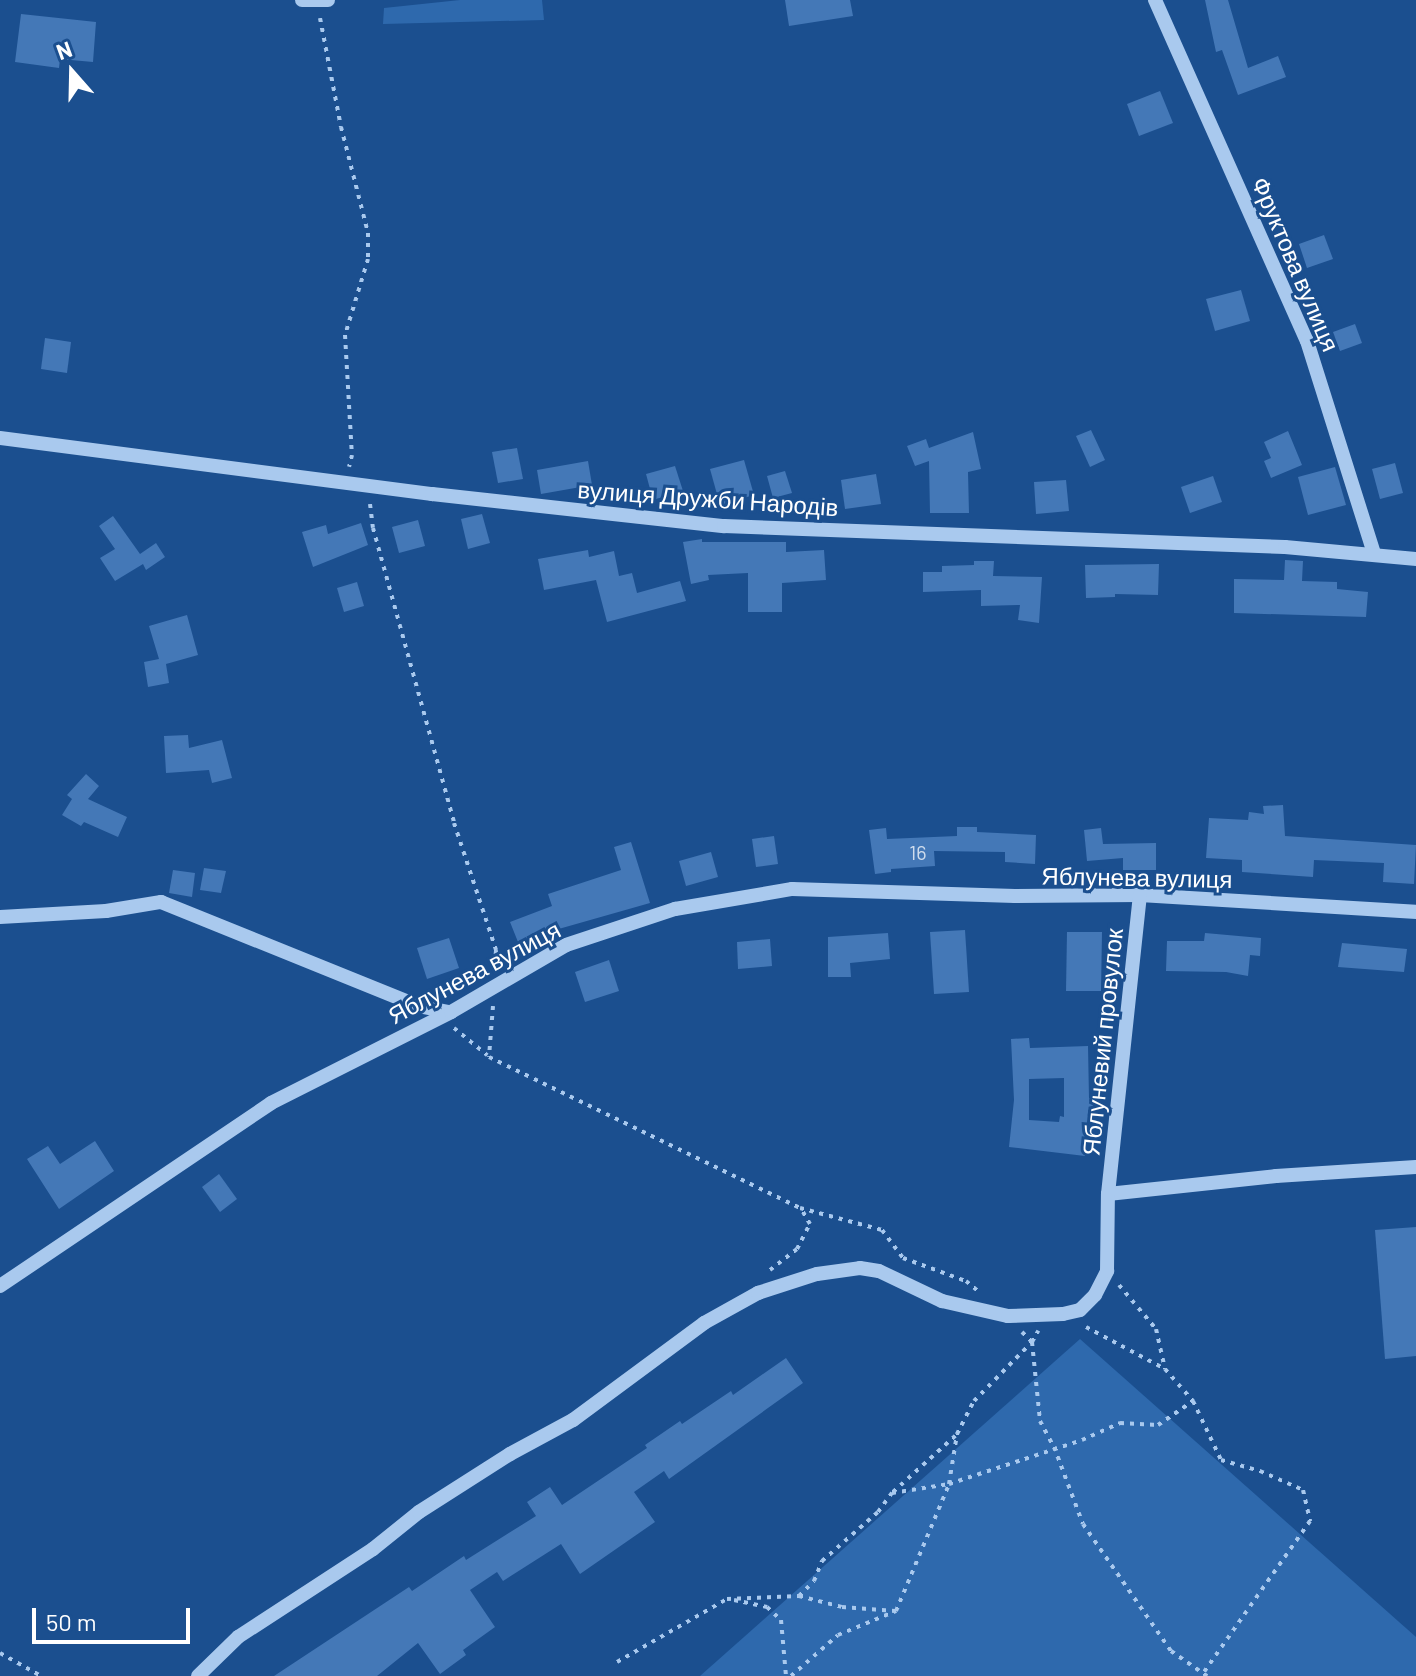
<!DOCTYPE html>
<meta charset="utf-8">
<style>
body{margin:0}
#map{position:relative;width:1416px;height:1676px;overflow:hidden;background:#1b4f8f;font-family:Barlow,sans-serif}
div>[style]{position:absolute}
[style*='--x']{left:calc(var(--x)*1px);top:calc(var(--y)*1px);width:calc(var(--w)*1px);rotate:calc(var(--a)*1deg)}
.green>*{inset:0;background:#2e69ad}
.building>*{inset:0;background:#4478b7}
.path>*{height:4px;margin-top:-2px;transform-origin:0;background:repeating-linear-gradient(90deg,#a9c9ee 0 4px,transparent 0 10px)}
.minor>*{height:14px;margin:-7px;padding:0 7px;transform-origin:7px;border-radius:7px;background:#a9c9ee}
span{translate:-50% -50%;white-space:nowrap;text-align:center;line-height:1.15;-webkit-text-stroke:6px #1b4f8f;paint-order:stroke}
.number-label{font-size:20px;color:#d0dded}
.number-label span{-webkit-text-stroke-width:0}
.street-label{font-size:24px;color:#fff}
.north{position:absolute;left:32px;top:32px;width:80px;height:80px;-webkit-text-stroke:6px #1b4f8f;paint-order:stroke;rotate:340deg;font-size:22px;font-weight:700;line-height:32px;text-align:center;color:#fff}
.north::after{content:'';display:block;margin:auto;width:28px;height:36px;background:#fff;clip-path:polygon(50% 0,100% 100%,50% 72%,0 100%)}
.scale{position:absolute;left:32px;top:1608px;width:158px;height:36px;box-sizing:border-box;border:4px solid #fff;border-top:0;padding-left:10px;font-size:24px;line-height:28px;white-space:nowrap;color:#fff;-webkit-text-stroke:6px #1b4f8f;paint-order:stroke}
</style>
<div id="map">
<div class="green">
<i style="clip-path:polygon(460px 0,542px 0,544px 20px,383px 24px,384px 8px)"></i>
<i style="clip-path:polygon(1080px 1339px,1416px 1637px,1416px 1676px,700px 1676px)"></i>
</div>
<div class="building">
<i style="clip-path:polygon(785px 0,850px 0,853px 16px,789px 26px)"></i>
<i style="clip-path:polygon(1205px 0,1228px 0,1248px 68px,1278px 56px,1286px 77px,1238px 95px,1222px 50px,1216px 52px)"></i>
<i style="clip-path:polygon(21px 14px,96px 22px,93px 62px,60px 59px,59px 68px,15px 62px)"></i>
<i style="clip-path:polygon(1160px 91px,1173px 123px,1139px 136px,1127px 104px)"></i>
<i style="clip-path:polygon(1324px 235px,1333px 259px,1307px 268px,1299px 244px)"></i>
<i style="clip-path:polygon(1241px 290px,1250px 321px,1215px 331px,1206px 299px)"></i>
<i style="clip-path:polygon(1355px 324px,1362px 343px,1340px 351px,1333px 332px)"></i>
<i style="clip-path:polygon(45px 338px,71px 342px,67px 373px,41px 369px)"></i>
<i style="clip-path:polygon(1091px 430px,1105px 460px,1090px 467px,1076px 436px)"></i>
<i style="clip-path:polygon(1288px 431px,1302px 465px,1271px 478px,1264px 461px,1271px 458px,1264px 442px)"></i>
<i style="clip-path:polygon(973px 432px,981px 469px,968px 472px,969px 513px,930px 513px,929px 461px,915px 466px,907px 446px,926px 439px,929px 448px)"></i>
<i style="clip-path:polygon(517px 448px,523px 479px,498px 483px,492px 452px)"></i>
<i style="clip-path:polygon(744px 460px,754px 495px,720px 505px,710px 469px)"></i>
<i style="clip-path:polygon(588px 461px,592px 485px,541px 494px,537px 470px)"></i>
<i style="clip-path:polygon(1395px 463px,1403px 493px,1380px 499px,1372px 469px)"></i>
<i style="clip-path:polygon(675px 466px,683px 491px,653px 500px,646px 474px)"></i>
<i style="clip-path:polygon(1335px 467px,1346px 505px,1308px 515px,1298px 477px)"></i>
<i style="clip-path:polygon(785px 471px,792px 493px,773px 498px,767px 476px)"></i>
<i style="clip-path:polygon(876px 474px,881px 504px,845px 509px,841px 480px)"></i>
<i style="clip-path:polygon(1213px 476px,1222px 502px,1190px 513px,1181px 487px)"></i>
<i style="clip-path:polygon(1066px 480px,1069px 511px,1036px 514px,1034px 482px)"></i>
<i style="clip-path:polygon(482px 514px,490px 543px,468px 549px,461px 519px)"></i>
<i style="clip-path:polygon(113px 516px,140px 554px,156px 543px,165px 557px,146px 570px,143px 564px,115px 581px,100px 558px,115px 549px,99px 526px)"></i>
<i style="clip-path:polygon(418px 520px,425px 546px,399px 553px,392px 527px)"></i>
<i style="clip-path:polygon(361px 523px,368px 545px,313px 567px,302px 532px,326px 525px,328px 534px)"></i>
<i style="clip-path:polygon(702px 539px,702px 542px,786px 542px,786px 552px,824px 550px,826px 580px,782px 583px,782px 612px,748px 612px,748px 573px,708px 575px,709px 580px,691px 584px,683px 542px)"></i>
<i style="clip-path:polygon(588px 550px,589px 557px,614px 551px,619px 576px,632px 573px,637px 593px,680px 581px,686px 601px,607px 622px,596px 580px,544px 590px,538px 559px)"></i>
<i style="clip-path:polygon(1285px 560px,1303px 561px,1302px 581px,1337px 582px,1337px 589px,1368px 592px,1366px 617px,1234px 613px,1234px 579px,1284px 580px)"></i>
<i style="clip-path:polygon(974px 561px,994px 561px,993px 576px,1042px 577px,1039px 623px,1018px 620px,1020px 605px,981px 606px,981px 590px,923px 592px,923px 572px,942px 572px,942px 566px,974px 565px)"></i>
<i style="clip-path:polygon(1159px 564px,1158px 595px,1115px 594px,1115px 597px,1086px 598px,1085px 565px)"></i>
<i style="clip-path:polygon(357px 582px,364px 606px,344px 612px,337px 588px)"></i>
<i style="clip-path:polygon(187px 615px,198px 655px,166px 664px,169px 683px,148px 687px,144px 662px,159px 659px,149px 626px)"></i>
<i style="clip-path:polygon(188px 735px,189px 748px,222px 740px,232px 778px,212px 783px,209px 770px,166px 773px,164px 736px)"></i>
<i style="clip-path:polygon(86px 774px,99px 786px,88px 799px,127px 817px,118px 837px,84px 822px,81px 826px,62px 815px,72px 799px,67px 795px)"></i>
<i style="clip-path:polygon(1283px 805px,1285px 836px,1416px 845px,1414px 884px,1383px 882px,1384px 863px,1314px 860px,1313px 877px,1242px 872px,1242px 860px,1206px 858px,1209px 818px,1248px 820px,1249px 812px,1264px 814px,1263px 806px)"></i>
<i style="clip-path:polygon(957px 827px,977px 827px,977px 832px,1036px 835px,1035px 864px,1005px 862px,1005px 852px,934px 851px,935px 866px,891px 869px,891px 872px,875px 874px,869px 830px,886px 828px,887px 839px,957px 836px)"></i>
<i style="clip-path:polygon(1101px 828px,1103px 844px,1156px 843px,1156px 870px,1123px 870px,1123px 858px,1087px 861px,1084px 830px)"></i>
<i style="clip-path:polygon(774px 836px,778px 864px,756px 867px,752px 839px)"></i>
<i style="clip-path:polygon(631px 842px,650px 903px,534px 936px,536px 941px,520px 947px,510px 922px,552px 906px,548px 894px,621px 870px,614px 847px)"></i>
<i style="clip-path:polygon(711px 852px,718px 877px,686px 886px,679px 861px)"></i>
<i style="clip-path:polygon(204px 868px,226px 871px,221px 893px,200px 890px)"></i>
<i style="clip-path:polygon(173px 870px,195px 873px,192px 897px,169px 893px)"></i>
<i style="clip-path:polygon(965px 930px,969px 992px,934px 994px,930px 932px)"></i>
<i style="clip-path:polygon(1067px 932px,1102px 932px,1101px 991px,1066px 991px)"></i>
<i style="clip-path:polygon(888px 933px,890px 959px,850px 963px,851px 977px,828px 977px,828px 937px)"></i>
<i style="clip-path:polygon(1205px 933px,1261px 938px,1260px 956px,1250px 955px,1248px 976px,1226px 972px,1166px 971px,1167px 941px,1204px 941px)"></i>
<i style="clip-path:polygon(449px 938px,459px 968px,427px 979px,417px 948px)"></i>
<i style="clip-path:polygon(770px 939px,772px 966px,738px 969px,737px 942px)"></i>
<i style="clip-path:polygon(1342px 943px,1407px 949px,1404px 972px,1338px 967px)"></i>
<i style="clip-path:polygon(609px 960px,619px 991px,585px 1002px,575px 972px)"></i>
<i style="clip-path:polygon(evenodd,1029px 1038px,1030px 1048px,1088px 1046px,1089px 1098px,1094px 1098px,1085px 1156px,1009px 1147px,1014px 1100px,1011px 1039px,1029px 1038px,1064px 1078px,1064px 1117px,1060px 1116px,1059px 1122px,1029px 1120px,1029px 1079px,1064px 1078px)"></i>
<i style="clip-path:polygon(95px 1141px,114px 1171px,59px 1209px,27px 1159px,48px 1146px,60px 1164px)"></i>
<i style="clip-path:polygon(219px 1174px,237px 1199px,220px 1212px,202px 1187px)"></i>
<i style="clip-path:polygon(1416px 1227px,1416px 1356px,1385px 1359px,1375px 1230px)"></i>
<i style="clip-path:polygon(786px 1358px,803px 1383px,669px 1479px,664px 1471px,634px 1492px,655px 1522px,580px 1574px,561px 1544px,503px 1581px,497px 1572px,470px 1590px,495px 1627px,463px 1650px,466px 1655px,440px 1674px,418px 1643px,377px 1676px,274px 1676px,409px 1587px,412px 1591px,464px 1556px,466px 1560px,536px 1516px,527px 1502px,550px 1487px,562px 1505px,647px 1448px,645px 1445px,680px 1421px,682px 1424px,731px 1391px,733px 1395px)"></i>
</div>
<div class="path">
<i style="--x:320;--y:18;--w:111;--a:79.1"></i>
<i style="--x:341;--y:127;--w:109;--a:75.7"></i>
<i style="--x:368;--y:233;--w:26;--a:90"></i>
<i style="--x:368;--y:259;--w:79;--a:106.8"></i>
<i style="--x:345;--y:335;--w:120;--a:86.7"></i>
<i style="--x:352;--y:455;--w:12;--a:104"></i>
<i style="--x:370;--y:504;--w:24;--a:83"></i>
<i style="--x:373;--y:528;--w:306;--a:74.6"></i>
<i style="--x:454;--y:823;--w:134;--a:71.7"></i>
<i style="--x:496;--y:950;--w:15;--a:94"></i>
<i style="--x:493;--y:1006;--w:51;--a:94.5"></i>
<i style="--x:489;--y:1057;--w:346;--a:25.9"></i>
<i style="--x:800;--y:1208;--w:85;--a:15"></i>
<i style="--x:882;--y:1230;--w:35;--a:53"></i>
<i style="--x:903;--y:1258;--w:67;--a:20.1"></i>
<i style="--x:966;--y:1281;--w:16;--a:40"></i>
<i style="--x:454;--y:1028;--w:43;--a:39.3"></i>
<i style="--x:770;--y:1270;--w:34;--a:-38"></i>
<i style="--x:797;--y:1249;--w:28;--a:-63"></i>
<i style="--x:810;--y:1224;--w:16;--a:-120"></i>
<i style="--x:1119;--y:1285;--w:57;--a:49.9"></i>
<i style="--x:1156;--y:1329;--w:41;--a:77.3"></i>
<i style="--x:1086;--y:1327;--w:89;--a:28"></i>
<i style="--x:1165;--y:1369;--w:43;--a:48.8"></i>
<i style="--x:1193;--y:1401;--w:65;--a:64.6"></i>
<i style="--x:1221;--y:1460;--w:41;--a:15.8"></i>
<i style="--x:1260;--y:1471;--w:47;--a:23.8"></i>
<i style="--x:1303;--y:1490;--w:32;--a:77"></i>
<i style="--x:1310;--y:1521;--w:184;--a:125.1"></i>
<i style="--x:1022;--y:1332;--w:14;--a:45"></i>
<i style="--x:1032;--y:1342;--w:79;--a:84.2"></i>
<i style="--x:1040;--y:1421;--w:30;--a:62"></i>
<i style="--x:1054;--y:1447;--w:82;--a:69.4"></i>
<i style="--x:1083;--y:1524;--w:155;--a:55.3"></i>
<i style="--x:1171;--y:1651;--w:44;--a:34.8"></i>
<i style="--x:893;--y:1492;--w:84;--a:-42.1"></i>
<i style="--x:799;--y:1596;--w:44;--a:14.3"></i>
<i style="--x:842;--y:1607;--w:53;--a:4.3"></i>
<i style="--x:734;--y:1600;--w:34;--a:12"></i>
<i style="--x:767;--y:1607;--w:19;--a:43"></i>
<i style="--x:781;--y:1620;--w:56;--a:84.9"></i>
<i style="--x:0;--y:1653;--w:47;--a:29.3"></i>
<i style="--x:617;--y:1662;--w:127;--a:-29.8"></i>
<i style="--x:727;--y:1599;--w:72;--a:-2.4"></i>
<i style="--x:799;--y:1596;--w:21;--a:-45"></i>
<i style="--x:814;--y:1581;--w:22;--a:-68"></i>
<i style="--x:822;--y:1561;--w:74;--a:-41.2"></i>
<i style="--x:878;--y:1512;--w:24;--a:-54"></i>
<i style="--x:892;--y:1493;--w:58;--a:-9"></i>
<i style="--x:949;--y:1484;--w:140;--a:-18.3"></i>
<i style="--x:1082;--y:1440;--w:42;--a:-24.1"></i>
<i style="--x:1120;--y:1423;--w:38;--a:3"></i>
<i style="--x:1158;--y:1425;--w:42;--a:-34.4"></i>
<i style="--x:791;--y:1676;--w:62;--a:-41.1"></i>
<i style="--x:838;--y:1635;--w:63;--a:-22.5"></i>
<i style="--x:896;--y:1611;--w:138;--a:-67.3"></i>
<i style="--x:949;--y:1484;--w:51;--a:-80.9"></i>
<i style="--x:957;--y:1434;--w:37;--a:-63"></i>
<i style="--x:974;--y:1401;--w:83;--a:-45.5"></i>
<i style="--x:1032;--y:1342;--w:13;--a:-61"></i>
</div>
<div class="minor">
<i style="--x:302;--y:0;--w:26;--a:0"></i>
<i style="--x:1155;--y:0;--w:373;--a:66"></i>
<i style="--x:1307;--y:341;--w:223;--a:72.5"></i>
<i style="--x:0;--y:438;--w:436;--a:7.4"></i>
<i style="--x:432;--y:494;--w:294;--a:6.3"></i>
<i style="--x:724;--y:526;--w:561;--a:2.14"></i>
<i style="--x:1285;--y:547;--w:132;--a:5.2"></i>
<i style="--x:0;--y:917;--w:106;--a:-3.2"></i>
<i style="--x:106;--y:911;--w:56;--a:-9.3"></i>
<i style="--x:161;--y:902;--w:277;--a:22"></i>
<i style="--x:418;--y:1006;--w:33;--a:11"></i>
<i style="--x:1108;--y:1194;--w:169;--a:-6.1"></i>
<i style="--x:1276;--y:1176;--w:140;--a:-3.7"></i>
<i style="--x:0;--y:1286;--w:327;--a:-34"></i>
<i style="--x:271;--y:1103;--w:202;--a:-26.8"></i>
<i style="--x:451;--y:1012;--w:133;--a:-30.2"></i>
<i style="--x:566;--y:945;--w:115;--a:-18.3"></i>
<i style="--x:675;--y:909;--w:119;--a:-9.7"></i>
<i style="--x:792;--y:889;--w:223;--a:1.8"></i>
<i style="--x:1015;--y:896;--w:125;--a:-0.5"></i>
<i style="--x:1140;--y:895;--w:277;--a:3.5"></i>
<i style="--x:198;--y:1676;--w:56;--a:-44.3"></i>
<i style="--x:238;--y:1637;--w:161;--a:-33.1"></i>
<i style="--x:373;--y:1549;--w:59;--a:-38.8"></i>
<i style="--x:419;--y:1512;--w:108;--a:-32.5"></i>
<i style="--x:510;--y:1454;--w:72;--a:-28.4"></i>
<i style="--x:573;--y:1420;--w:163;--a:-36.5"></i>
<i style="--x:704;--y:1323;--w:62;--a:-29.1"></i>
<i style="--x:758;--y:1293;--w:62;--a:-17.9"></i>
<i style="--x:817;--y:1274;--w:43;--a:-7.9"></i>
<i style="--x:860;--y:1268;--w:19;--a:9"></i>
<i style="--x:879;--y:1271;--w:70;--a:25.5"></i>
<i style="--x:942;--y:1301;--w:68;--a:12.8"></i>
<i style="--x:1008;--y:1316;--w:55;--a:-2.1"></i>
<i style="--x:1063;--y:1314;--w:17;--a:-13"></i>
<i style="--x:1080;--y:1310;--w:21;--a:-45"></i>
<i style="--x:1095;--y:1295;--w:27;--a:-63"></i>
<i style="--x:1107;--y:1271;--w:77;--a:-89.3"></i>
<i style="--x:1108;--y:1194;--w:301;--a:-83.9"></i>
</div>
<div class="number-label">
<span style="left:918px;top:852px">16</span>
</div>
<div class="street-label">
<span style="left:1296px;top:264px;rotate:67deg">Фруктова вулиця</span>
<span style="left:708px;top:498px;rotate:4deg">вулиця Дружби Народів</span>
<span style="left:1137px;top:877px;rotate:1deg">Яблунева вулиця</span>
<span style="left:474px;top:972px;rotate:-28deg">Яблунева вулиця</span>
<span style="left:1102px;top:1042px;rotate:-84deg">Яблуневий провулок</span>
</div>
<div class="north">N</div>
<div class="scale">50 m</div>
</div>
